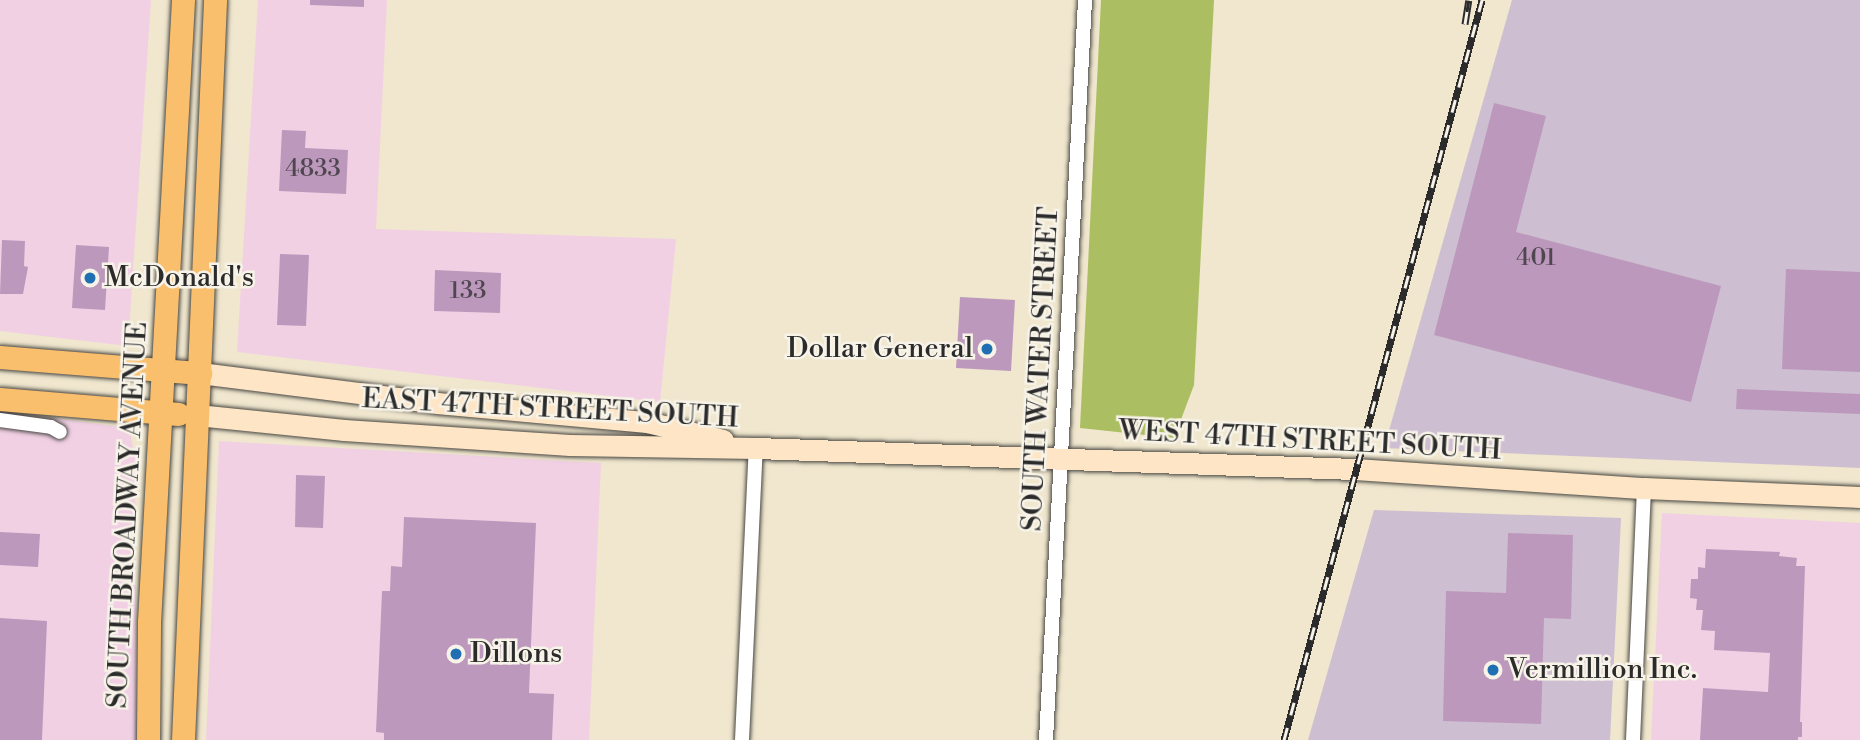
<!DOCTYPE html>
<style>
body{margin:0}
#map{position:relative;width:1860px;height:740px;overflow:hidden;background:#f0e7ce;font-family:"Libre Bodoni",serif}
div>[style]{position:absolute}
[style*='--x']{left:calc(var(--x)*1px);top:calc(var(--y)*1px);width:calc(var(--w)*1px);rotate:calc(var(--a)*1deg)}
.built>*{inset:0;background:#f1d0e4}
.industrial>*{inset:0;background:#cebed1}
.green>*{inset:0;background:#acbe62}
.building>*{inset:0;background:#bc99bc}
.roads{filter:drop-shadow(0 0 2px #494743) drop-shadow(0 0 2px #494743)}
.street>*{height:14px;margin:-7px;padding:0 7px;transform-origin:7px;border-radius:7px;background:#fff}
.secondary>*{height:21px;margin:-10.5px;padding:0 10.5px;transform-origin:10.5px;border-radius:10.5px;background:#fde5c5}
.primary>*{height:23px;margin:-11.5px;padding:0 11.5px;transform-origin:11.5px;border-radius:11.5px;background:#f9bf6d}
.rail>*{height:7px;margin-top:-3.5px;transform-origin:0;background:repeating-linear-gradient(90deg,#f7f3e8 0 13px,#2b2b2b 0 26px);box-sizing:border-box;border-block:2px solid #2b2b2b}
.dots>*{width:19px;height:19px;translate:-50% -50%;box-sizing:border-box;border:4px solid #f7f3e8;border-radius:50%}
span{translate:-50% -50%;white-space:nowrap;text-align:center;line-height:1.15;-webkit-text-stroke:5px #f7f3e8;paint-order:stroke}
.number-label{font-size:24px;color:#4f464f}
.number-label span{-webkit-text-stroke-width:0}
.poi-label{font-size:28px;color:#2b2b2b}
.left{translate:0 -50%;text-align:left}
.right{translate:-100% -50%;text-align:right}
.street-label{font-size:28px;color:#2b2b2b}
</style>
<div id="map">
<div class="built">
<i style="clip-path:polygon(0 0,151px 0,128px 346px,0 331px)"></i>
<i style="clip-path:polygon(258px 0,387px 0,376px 229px,676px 239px,660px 402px,237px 352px)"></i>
<i style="clip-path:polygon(0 411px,129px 428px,135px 456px,137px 740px,0 740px)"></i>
<i style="clip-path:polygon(219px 441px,601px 463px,589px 740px,206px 740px)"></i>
<i style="clip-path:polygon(1662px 513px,1860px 523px,1860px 740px,1651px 740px)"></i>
</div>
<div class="industrial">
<i style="clip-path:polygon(1512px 0,1860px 0,1860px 468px,1384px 448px)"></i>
<i style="clip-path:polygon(1374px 510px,1621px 518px,1610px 740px,1308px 740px)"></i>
</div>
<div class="green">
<i style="clip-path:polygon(1101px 0,1214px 0,1194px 385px,1174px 438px,1080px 428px)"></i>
</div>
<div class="building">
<i style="clip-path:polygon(310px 0,364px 0,364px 7px,310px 5px)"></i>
<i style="clip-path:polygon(1494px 103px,1546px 116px,1516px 232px,1721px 286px,1691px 402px,1434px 335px)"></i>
<i style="clip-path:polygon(282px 130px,306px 131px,305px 148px,348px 150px,346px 194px,279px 191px)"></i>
<i style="clip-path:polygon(2px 240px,25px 241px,24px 266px,28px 267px,23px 294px,0 294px)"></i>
<i style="clip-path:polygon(76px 245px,109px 247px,105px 310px,72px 308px)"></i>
<i style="clip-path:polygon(280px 254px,309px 255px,306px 326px,277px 325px)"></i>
<i style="clip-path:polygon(1786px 269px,1860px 272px,1860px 372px,1782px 369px)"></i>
<i style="clip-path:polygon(435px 270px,501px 273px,500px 313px,434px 311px)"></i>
<i style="clip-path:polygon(960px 297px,1015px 300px,1011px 371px,956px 368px)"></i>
<i style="clip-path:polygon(1737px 389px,1860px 394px,1860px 414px,1736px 409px)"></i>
<i style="clip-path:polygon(296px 475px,325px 476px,323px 528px,295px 527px)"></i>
<i style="clip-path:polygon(404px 517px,536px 523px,529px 693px,554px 694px,552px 740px,384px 740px,384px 733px,376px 732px,382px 591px,390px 591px,391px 566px,402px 567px)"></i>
<i style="clip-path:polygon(0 532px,40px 534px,38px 567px,0 565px)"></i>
<i style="clip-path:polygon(1508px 533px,1573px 535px,1571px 619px,1544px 618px,1541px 724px,1443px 721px,1446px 591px,1506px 593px)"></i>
<i style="clip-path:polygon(1706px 549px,1780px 552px,1779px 556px,1797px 558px,1796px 566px,1805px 566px,1800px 722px,1802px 722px,1802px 737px,1798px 737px,1798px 740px,1700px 740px,1703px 688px,1768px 692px,1770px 653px,1714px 650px,1715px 631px,1701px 630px,1703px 610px,1696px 610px,1697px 599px,1690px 598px,1691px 579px,1698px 579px,1698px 567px,1705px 568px)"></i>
<i style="clip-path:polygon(0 618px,47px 621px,42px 740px,0 740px)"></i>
</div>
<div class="roads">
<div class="street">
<i style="--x:0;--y:420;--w:51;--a:7.8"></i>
<i style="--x:51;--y:427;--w:10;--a:29"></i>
<i style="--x:742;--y:740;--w:292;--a:-87.3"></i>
<i style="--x:1046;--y:740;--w:741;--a:-86.98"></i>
<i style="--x:1633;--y:740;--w:252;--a:-87.5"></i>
</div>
<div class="secondary">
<i style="--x:200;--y:373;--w:239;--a:7.2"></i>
<i style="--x:437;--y:403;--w:211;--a:5.2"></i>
<i style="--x:647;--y:422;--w:78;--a:13.3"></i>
<i style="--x:197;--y:415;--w:148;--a:5.8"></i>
<i style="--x:344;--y:430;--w:226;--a:3.8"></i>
<i style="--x:570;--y:445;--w:186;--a:0.9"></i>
<i style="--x:756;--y:448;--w:599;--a:2.01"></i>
<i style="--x:1355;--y:469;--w:290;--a:3.8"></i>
<i style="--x:1644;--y:488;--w:216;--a:2.4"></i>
</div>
<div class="primary">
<i style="--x:0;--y:357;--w:201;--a:4.6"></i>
<i style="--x:0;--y:399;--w:179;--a:4.8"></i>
<i style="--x:148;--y:740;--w:118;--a:-89.5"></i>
<i style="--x:149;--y:622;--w:623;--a:-86.87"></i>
<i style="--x:183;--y:740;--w:741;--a:-87.52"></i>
</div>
</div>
<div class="rail">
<i style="--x:1465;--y:24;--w:24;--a:-81"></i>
<i style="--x:1284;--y:740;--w:766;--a:-75.02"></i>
</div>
<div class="dots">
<i style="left:90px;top:278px;background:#1f6fb2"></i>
<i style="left:987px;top:349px;background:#1f6fb2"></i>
<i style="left:456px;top:654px;background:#1f6fb2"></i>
<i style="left:1493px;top:670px;background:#1f6fb2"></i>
</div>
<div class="number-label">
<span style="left:313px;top:170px">4833</span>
<span style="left:1536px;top:259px">401</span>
<span style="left:468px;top:292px">133</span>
</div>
<div class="poi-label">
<span class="left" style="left:104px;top:278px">McDonald's</span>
<span class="right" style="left:973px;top:349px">Dollar General</span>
<span class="left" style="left:470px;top:654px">Dillons</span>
<span class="left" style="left:1507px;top:670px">Vermillion Inc.</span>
</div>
<div class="street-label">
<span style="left:1041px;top:369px;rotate:-87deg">SOUTH WATER STREET</span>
<span style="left:550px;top:409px;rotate:3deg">EAST 47TH STREET SOUTH</span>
<span style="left:1310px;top:441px;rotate:3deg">WEST 47TH STREET SOUTH</span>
<span style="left:128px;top:515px;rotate:-87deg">SOUTH BROADWAY AVENUE</span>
</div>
</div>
